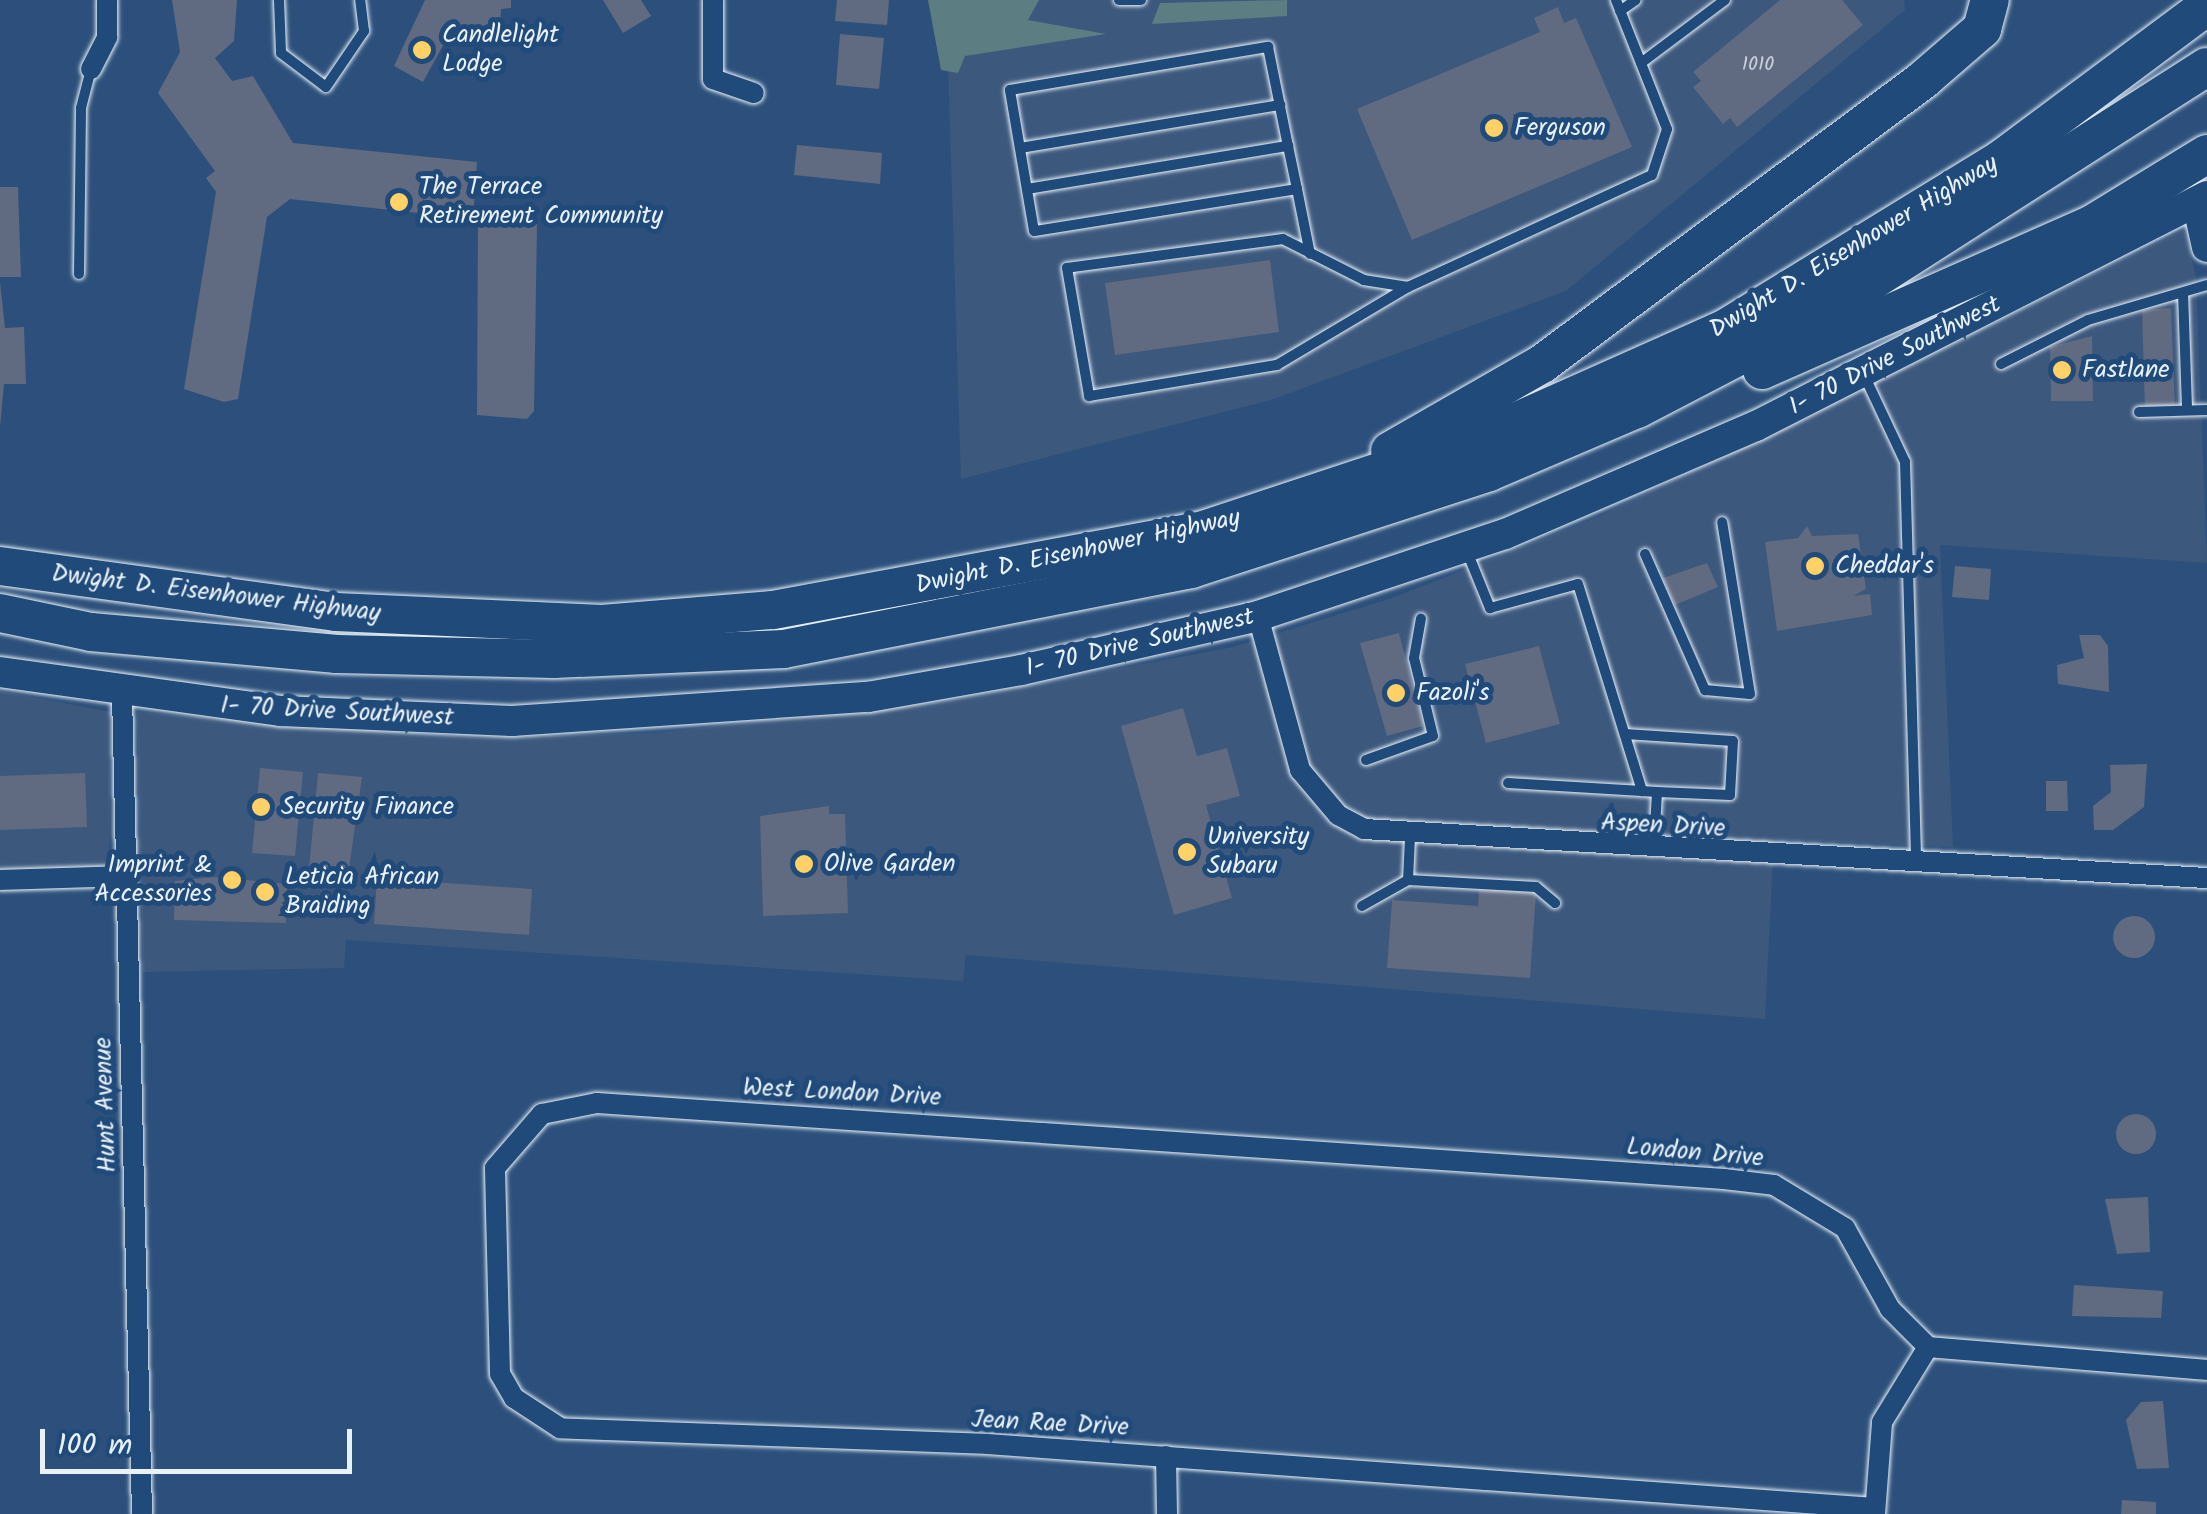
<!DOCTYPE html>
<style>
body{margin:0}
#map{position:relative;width:2207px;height:1514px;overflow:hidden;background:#2c507b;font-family:Kalam,sans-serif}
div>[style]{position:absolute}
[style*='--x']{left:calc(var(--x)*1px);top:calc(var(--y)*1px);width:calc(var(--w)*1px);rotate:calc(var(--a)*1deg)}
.built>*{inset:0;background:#3c587d}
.green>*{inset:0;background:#5c7d82}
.building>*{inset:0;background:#606a81}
.round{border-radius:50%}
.roads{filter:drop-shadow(0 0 2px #e8f1f8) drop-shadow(0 0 2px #e8f1f8)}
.lane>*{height:10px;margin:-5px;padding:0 5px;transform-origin:5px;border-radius:5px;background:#1f4a7a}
.street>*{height:20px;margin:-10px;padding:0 10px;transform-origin:10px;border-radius:10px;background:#1f4a7a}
.secondary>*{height:30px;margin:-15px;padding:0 15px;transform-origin:15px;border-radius:15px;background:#1f4a7a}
.highway>*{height:38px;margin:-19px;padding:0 19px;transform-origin:19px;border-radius:19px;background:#1f4a7a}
.dots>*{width:28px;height:28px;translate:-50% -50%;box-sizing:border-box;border:5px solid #1f4a7a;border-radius:50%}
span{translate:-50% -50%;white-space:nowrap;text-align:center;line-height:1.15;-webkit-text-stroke:10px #1f4a7a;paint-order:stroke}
.number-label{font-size:20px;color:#c6cfda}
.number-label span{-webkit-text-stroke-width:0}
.poi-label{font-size:25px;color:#e8f1f8}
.left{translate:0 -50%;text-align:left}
.right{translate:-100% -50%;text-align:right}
.street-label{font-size:25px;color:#e8f1f8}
.scale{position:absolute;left:40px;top:1429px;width:312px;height:45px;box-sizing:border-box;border:5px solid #e8f1f8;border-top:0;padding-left:12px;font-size:30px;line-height:35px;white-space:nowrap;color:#e8f1f8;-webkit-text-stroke:8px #1f4a7a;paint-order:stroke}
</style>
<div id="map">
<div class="built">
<i style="clip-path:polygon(946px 0,1904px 0,1905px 10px,1566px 291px,1271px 400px,961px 479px)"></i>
<i style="clip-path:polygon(2184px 230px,2196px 277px,2207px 563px,1940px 545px,1953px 847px,1774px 839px,1765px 1019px,966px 955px,963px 981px,346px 940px,344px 968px,143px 972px,137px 712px,479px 738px,655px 733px,948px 701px,1233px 647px,1392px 598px,1596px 518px)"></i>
<i style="clip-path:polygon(0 691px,111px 712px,109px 871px,0 873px)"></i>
</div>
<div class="green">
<i style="clip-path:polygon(928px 0,1039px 0,1028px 20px,1106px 34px,965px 56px,958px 73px,941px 70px)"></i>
<i style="clip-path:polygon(1287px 0,1287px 16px,1152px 24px,1160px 3px)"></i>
</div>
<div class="building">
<i style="clip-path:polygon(172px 0,237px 0,234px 41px,215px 58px,232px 81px,253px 76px,293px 143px,477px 162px,473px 219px,290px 199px,267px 217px,238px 399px,224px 402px,184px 389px,216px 192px,206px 178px,215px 171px,158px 93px,180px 52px)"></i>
<i style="clip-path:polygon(425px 0,511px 0,511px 8px,501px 9px,500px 31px,452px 29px,423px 82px,394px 66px)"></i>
<i style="clip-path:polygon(603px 0,641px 0,651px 16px,623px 33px)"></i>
<i style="clip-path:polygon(837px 0,889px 0,887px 25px,835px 21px)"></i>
<i style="clip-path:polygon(1780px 0,1842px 0,1863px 25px,1737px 127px,1730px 118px,1723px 124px,1693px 87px,1701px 81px,1693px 72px)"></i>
<i style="clip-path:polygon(1558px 7px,1564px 23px,1576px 18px,1632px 147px,1412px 240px,1357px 109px,1540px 32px,1534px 18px)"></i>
<i style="clip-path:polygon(840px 34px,884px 38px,879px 89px,836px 85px)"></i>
<i style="clip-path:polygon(797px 145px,882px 153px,880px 184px,794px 175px)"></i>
<i style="clip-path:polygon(0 187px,18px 187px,21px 277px,0 277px)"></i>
<i style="clip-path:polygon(537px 224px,534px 411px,527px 419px,477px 415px,478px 226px)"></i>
<i style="clip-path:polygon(1270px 260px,1279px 332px,1115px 355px,1105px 283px)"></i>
<i style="clip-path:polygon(0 282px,5px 328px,24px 327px,26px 384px,4px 384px,0 427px)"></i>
<i style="clip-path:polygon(2171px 308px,2175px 409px,2145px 410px,2142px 310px)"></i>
<i style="clip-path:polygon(2092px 336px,2093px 401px,2051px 401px,2050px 347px)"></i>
<i style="clip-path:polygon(1807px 526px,1812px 536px,1858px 534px,1866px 589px,1853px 596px,1870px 594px,1872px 615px,1777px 631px,1765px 542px,1798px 538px)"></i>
<i style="clip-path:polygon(1707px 563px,1718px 587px,1675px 605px,1663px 578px)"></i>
<i style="clip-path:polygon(1955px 566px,1991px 569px,1989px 600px,1952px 597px)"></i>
<i style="clip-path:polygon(1399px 633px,1423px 726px,1387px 736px,1360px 643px)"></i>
<i style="clip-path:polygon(2079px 635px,2100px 635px,2108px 646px,2109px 692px,2058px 684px,2057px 665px,2084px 658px)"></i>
<i style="clip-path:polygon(1539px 646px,1560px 724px,1486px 743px,1465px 664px)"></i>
<i style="clip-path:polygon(1183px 708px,1197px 756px,1227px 748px,1240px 796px,1206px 805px,1232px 898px,1174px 915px,1121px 726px)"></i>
<i style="clip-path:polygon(2147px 764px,2144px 807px,2113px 830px,2094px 830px,2093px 806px,2111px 792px,2110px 765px)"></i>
<i style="clip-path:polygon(260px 768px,303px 772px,295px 856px,252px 853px)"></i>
<i style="clip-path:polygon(85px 773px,87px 827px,0 830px,0 776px)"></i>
<i style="clip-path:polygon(318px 773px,362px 777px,347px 883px,308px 879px)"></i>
<i style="clip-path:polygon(2046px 781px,2067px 781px,2068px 811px,2046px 811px)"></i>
<i style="clip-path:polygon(829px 806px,829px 814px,845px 814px,848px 913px,763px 916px,760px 816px)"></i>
<i style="clip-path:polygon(214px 877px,287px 884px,286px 923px,174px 920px,175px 881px)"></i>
<i style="clip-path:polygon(377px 878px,532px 889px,529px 935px,374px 924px)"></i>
<i style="clip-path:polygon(1479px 889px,1536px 893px,1530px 978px,1387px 968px,1392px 900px,1478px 906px)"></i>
<i class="round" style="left:2113px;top:916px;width:42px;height:42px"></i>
<i class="round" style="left:2116px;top:1114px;width:40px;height:40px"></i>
<i style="clip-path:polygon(2148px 1197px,2150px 1252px,2117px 1254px,2105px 1199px)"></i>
<i style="clip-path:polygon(2074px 1285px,2163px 1291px,2161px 1318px,2072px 1316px)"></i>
<i style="clip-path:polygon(2163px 1401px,2169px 1468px,2137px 1469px,2126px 1420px,2141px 1402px)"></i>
<i style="clip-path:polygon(2122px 1500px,2156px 1502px,2156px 1514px,2121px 1514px)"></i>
</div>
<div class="roads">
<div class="lane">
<i style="--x:279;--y:0;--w:53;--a:87.8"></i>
<i style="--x:281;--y:53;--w:56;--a:37.1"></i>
<i style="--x:326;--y:87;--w:68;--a:-55.8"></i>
<i style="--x:364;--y:31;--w:31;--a:-97"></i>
<i style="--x:1119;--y:0;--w:22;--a:0"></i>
<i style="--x:1620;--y:11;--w:19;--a:-35"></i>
<i style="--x:1641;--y:63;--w:105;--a:-36.9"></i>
<i style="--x:1020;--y:148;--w:264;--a:-9.4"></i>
<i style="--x:1027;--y:189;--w:265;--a:-9.4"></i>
<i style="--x:1297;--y:189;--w:266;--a:170.9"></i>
<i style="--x:1034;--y:231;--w:143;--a:-99.7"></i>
<i style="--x:1010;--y:90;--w:262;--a:-9.5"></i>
<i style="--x:1268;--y:47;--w:101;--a:78.6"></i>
<i style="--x:1288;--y:146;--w:44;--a:78.2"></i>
<i style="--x:1297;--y:189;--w:66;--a:78.7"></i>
<i style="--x:79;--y:274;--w:166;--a:-89.3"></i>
<i style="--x:81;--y:108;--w:40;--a:-75.6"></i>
<i style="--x:1408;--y:287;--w:45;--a:-171"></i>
<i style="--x:1364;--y:280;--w:91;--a:-153.2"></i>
<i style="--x:1283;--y:239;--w:218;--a:172.4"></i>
<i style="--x:1067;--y:268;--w:130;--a:80.2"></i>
<i style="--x:1089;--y:396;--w:191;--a:-9.4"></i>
<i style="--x:1277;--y:365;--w:152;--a:-30.8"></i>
<i style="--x:1408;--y:287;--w:268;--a:-24.7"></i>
<i style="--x:1652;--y:175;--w:48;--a:-71.9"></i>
<i style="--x:1667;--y:129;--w:139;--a:-111.6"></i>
<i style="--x:2183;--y:293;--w:117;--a:88"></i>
<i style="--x:2001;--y:364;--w:97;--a:-26.8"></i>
<i style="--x:2088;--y:320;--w:124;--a:-16.4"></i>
<i style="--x:1863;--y:373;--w:98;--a:64.7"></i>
<i style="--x:1905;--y:462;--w:398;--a:88.4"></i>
<i style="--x:2139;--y:412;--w:68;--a:-1.7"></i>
<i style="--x:1466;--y:549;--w:64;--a:67.9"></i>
<i style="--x:1490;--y:608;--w:91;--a:-15.3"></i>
<i style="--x:1578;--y:584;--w:217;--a:72.8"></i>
<i style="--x:1642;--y:791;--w:15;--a:4"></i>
<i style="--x:1657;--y:792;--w:55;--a:93.1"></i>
<i style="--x:1645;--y:554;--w:149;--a:66.2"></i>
<i style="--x:1705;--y:690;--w:45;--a:5.1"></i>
<i style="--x:1750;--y:694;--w:174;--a:-99.2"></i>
<i style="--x:1625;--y:734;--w:108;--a:3.7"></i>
<i style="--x:1733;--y:741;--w:54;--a:93.2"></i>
<i style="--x:1730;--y:795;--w:73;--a:-177.6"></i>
<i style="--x:1366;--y:760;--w:71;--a:-19.7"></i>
<i style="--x:1433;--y:736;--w:80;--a:-103.7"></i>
<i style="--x:1414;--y:658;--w:40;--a:-80"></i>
<i style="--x:1508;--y:783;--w:134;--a:3.4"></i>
<i style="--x:1408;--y:880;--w:43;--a:-87.3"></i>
<i style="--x:1362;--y:906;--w:53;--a:-29.5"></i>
<i style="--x:1408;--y:880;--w:128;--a:3.1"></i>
<i style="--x:1536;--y:887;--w:25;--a:40"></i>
</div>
<div class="street">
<i style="--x:713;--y:0;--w:79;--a:90"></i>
<i style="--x:713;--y:79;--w:43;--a:18.9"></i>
<i style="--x:91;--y:69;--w:36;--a:-63"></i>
<i style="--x:107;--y:37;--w:37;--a:-90"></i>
<i style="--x:1258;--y:616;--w:160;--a:74.7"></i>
<i style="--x:1300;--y:770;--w:59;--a:49.8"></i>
<i style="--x:1338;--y:815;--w:30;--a:28"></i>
<i style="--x:1364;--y:829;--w:844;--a:3.33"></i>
<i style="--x:122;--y:695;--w:819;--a:88.6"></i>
<i style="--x:0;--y:880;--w:125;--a:-1.8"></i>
<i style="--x:1166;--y:1456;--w:58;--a:89"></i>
<i style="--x:1875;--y:1508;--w:890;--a:-175.88"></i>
<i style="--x:987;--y:1444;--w:427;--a:-177.9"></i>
<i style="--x:560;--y:1428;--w:55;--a:-146.9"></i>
<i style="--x:514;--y:1398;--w:28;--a:-120"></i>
<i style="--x:500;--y:1374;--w:206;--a:-91.4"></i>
<i style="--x:495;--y:1168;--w:72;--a:-49"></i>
<i style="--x:542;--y:1114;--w:56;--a:-11.3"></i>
<i style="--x:597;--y:1103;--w:1130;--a:3.86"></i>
<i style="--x:1724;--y:1179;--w:50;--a:6.8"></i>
<i style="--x:1774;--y:1185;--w:83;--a:31.2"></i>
<i style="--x:1845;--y:1228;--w:93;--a:60.9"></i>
<i style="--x:1890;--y:1309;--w:54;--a:45"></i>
<i style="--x:1928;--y:1347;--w:280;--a:4.7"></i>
<i style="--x:1875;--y:1514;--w:92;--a:-85.6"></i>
<i style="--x:1882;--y:1422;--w:88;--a:-58.5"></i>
</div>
<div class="secondary">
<i style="--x:2197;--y:202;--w:46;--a:77.5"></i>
<i style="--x:0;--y:672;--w:284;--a:7.9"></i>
<i style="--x:281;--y:711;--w:231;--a:2.5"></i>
<i style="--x:512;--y:721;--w:357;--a:-3.9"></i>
<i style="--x:868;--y:697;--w:155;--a:-10"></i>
<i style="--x:1021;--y:670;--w:243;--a:-12.8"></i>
<i style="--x:1258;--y:616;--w:260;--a:-18.4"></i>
<i style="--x:1505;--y:534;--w:273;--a:-23.3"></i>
<i style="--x:1756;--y:426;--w:506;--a:-27.02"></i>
</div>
<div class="highway">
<i style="--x:1762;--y:370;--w:360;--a:-23.8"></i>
<i style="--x:2091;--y:225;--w:136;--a:-31.5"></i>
<i style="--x:1390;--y:451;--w:175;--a:-29.8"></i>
<i style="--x:1542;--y:364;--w:477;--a:-36.7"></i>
<i style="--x:1924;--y:79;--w:77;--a:-40.8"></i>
<i style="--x:1982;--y:29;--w:30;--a:-75"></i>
<i style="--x:0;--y:566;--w:339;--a:7.8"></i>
<i style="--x:336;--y:612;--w:266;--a:2.6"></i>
<i style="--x:602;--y:624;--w:172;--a:-4.7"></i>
<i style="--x:773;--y:610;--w:437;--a:-10.5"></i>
<i style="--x:1203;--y:530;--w:287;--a:-18.3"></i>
<i style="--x:1475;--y:440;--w:275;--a:-24"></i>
<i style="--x:1726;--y:328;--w:325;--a:-31.5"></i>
<i style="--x:2003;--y:158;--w:254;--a:-36.7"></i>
<i style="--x:0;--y:613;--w:93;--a:11.8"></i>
<i style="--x:91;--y:632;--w:247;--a:5.1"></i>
<i style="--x:337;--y:654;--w:217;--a:1.3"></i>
<i style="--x:554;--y:659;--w:230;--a:-2.5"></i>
<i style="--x:784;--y:649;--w:415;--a:-11.1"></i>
<i style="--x:1191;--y:569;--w:313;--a:-18"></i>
<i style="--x:1489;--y:472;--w:161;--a:-23.1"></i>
<i style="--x:1637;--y:409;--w:212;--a:-27.5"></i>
<i style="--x:1825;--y:311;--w:453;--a:-32.6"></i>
</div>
</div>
<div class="dots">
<i style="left:422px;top:50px;background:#ffd166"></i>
<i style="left:1494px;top:128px;background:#ffd166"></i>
<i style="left:399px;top:202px;background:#ffd166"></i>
<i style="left:2062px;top:370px;background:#ffd166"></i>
<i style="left:1815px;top:566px;background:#ffd166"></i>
<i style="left:1396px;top:693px;background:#ffd166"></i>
<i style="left:261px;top:807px;background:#ffd166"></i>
<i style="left:1187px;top:852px;background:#ffd166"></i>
<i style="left:804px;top:864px;background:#ffd166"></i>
<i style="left:232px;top:880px;background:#ffd166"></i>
<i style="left:265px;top:892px;background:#ffd166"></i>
</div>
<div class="number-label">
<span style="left:1758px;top:65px">1010</span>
</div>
<div class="poi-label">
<span class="left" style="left:442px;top:50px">Candlelight<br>Lodge</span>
<span class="left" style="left:1514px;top:128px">Ferguson</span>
<span class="left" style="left:419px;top:202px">The Terrace<br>Retirement Community</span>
<span class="left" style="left:2082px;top:370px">Fastlane</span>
<span class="left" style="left:1835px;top:566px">Cheddar's</span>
<span class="left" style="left:1416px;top:693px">Fazoli's</span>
<span class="left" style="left:281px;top:807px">Security Finance</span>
<span class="left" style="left:1207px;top:852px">University<br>Subaru</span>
<span class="left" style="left:824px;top:864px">Olive Garden</span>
<span class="right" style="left:212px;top:880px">Imprint &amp;<br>Accessories</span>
<span class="left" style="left:285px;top:892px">Leticia African<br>Braiding</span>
</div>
<div class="street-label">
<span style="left:1854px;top:247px;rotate:-31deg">Dwight D. Eisenhower Highway</span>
<span style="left:1895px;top:356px;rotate:-27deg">I- 70 Drive Southwest</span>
<span style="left:1078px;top:552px;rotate:-12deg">Dwight D. Eisenhower Highway</span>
<span style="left:216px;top:594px;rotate:7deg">Dwight D. Eisenhower Highway</span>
<span style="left:1140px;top:643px;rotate:-13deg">I- 70 Drive Southwest</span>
<span style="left:337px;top:712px;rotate:3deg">I- 70 Drive Southwest</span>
<span style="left:1663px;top:826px;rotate:3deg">Aspen Drive</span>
<span style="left:842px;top:1093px;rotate:3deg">West London Drive</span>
<span style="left:106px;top:1105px;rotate:-92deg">Hunt Avenue</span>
<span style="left:1695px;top:1153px;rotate:5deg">London Drive</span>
<span style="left:1050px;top:1424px;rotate:3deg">Jean Rae Drive</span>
</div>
<div class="scale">100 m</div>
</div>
